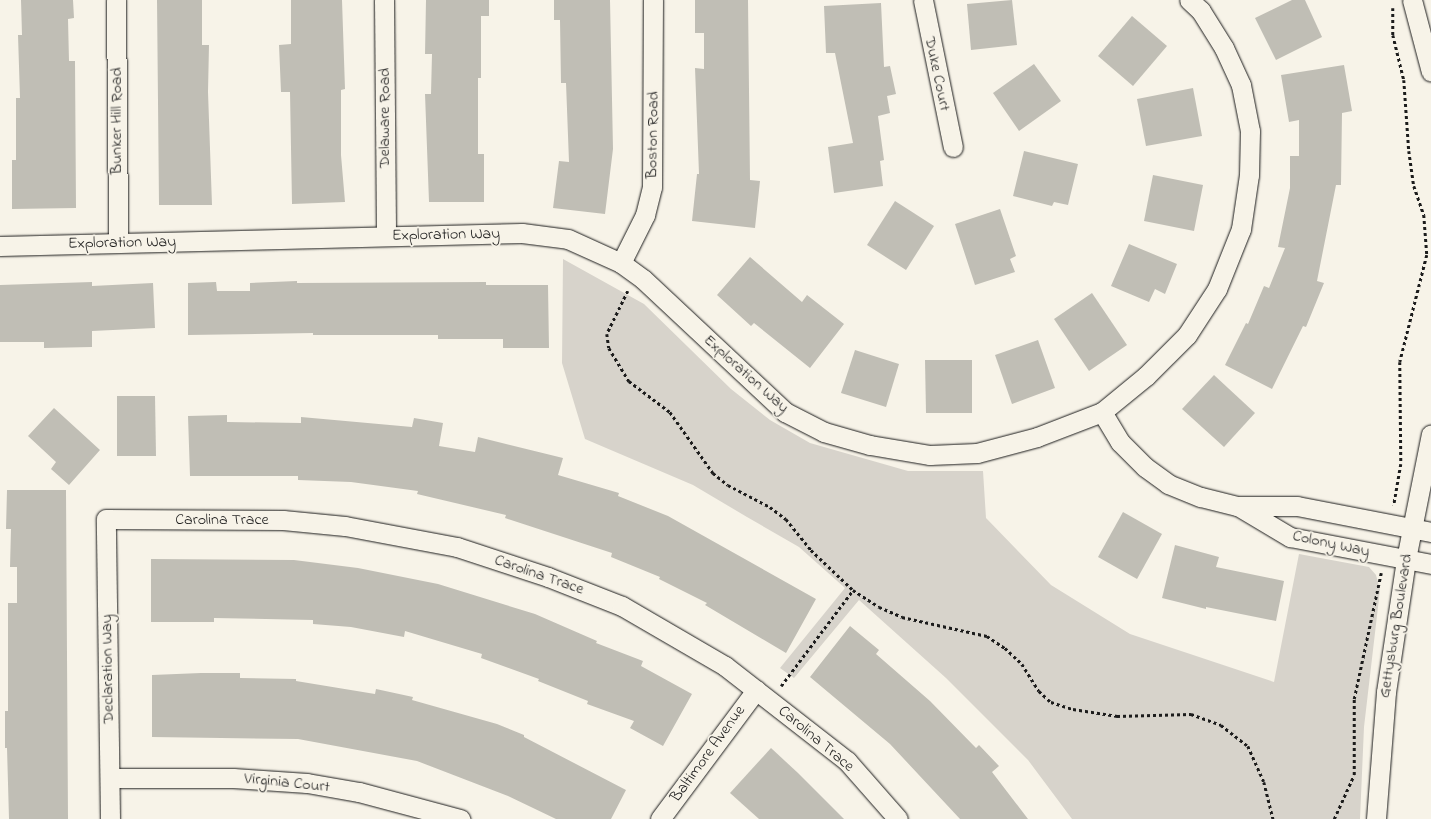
<!DOCTYPE html>
<style>
body{margin:0}
#map{position:relative;width:1431px;height:819px;overflow:hidden;background:#f7f3e8;font-family:"Indie Flower",sans-serif}
div>[style]{position:absolute}
[style*='--x']{left:calc(var(--x)*1px);top:calc(var(--y)*1px);width:calc(var(--w)*1px);rotate:calc(var(--a)*1deg)}
.green>*{inset:0;background:#d7d3cb}
.building>*{inset:0;background:#c0beb5}
.path>*{height:2.5px;margin-top:-1.25px;transform-origin:0;background:repeating-linear-gradient(90deg,#1c1c1c 0 3px,transparent 0 6px)}
.roads{filter:drop-shadow(0 0 1px #1c1c1c) drop-shadow(0 0 1px #1c1c1c)}
.minor>*{height:19px;margin:-9.5px;padding:0 9.5px;transform-origin:9.5px;border-radius:9.5px;background:#f7f3e8}
span{translate:-50% -50%;white-space:nowrap;text-align:center;line-height:1.15;-webkit-text-stroke:3.5px #f7f3e8;paint-order:stroke}
.street-label{font-size:16px;color:#1c1c1c}
</style>
<div id="map">
<div class="green">
<i style="clip-path:polygon(563px 259px,644px 304px,731px 389px,770px 420px,810px 443px,908px 471px,983px 471px,986px 518px,1051px 585px,1130px 634px,1274px 682px,1299px 554px,1369px 567px,1376px 575px,1380px 590px,1364px 727px,1360px 819px,1072px 819px,1028px 760px,946px 678px,859px 600px,794px 678px,780px 668px,845px 588px,799px 547px,747px 517px,693px 485px,585px 439px,562px 363px)"></i>
</div>
<div class="building">
<i style="clip-path:polygon(21px 0,73px 0,74px 18px,68px 19px,69px 61px,75px 61px,76px 208px,12px 209px,12px 160px,16px 160px,16px 98px,20px 98px,18px 35px,22px 35px)"></i>
<i style="clip-path:polygon(157px 0,202px 0,202px 45px,209px 45px,208px 92px,212px 205px,159px 205px)"></i>
<i style="clip-path:polygon(291px 0,342px 0,345px 89px,341px 90px,341px 155px,345px 202px,292px 204px,290px 92px,281px 92px,279px 45px,291px 44px)"></i>
<i style="clip-path:polygon(426px 0,489px 0,489px 16px,481px 16px,481px 78px,478px 78px,478px 154px,484px 154px,484px 202px,429px 202px,425px 94px,431px 94px,432px 54px,425px 54px)"></i>
<i style="clip-path:polygon(554px 0,610px 0,613px 149px,605px 214px,553px 208px,559px 161px,569px 162px,566px 83px,561px 83px,560px 20px,554px 20px)"></i>
<i style="clip-path:polygon(695px 0,748px 0,750px 180px,760px 181px,755px 228px,692px 221px,697px 174px,699px 174px,695px 68px,704px 69px,704px 33px,695px 33px)"></i>
<i style="clip-path:polygon(1012px 0,1017px 45px,971px 50px,967px 4px)"></i>
<i style="clip-path:polygon(1292px 0,1305px 0,1322px 37px,1276px 60px,1255px 18px)"></i>
<i style="clip-path:polygon(881px 3px,884px 67px,890px 66px,896px 94px,887px 96px,890px 113px,878px 116px,884px 160px,880px 161px,883px 186px,834px 193px,828px 147px,853px 143px,835px 53px,826px 53px,824px 6px)"></i>
<i style="clip-path:polygon(1132px 16px,1167px 46px,1133px 86px,1098px 56px)"></i>
<i style="clip-path:polygon(1034px 64px,1061px 101px,1019px 131px,993px 93px)"></i>
<i style="clip-path:polygon(1344px 65px,1352px 111px,1342px 113px,1341px 185px,1336px 185px,1317px 281px,1324px 283px,1306px 327px,1303px 326px,1272px 389px,1225px 365px,1246px 323px,1248px 324px,1264px 286px,1269px 288px,1285px 248px,1278px 247px,1290px 188px,1290px 156px,1299px 156px,1299px 120px,1289px 122px,1281px 75px)"></i>
<i style="clip-path:polygon(1193px 88px,1202px 136px,1146px 146px,1137px 99px)"></i>
<i style="clip-path:polygon(1024px 151px,1078px 164px,1068px 205px,1054px 202px,1052px 206px,1013px 196px)"></i>
<i style="clip-path:polygon(1153px 175px,1203px 185px,1194px 231px,1144px 221px)"></i>
<i style="clip-path:polygon(895px 201px,934px 226px,906px 270px,867px 245px)"></i>
<i style="clip-path:polygon(1000px 209px,1016px 256px,1010px 259px,1015px 272px,975px 285px,955px 224px)"></i>
<i style="clip-path:polygon(1129px 244px,1177px 264px,1165px 294px,1155px 289px,1149px 302px,1111px 286px)"></i>
<i style="clip-path:polygon(750px 257px,802px 302px,807px 295px,844px 324px,810px 368px,754px 323px,751px 326px,717px 295px)"></i>
<i style="clip-path:polygon(297px 281px,297px 283px,486px 282px,486px 285px,548px 285px,549px 348px,503px 348px,503px 339px,438px 339px,438px 335px,313px 335px,313px 333px,188px 335px,188px 283px,216px 282px,217px 291px,250px 291px,250px 283px)"></i>
<i style="clip-path:polygon(92px 282px,92px 286px,153px 283px,155px 328px,92px 331px,92px 347px,44px 348px,44px 342px,0 342px,0 285px)"></i>
<i style="clip-path:polygon(1092px 293px,1127px 345px,1089px 371px,1054px 319px)"></i>
<i style="clip-path:polygon(1038px 340px,1055px 388px,1012px 404px,995px 355px)"></i>
<i style="clip-path:polygon(855px 350px,899px 364px,886px 407px,841px 393px)"></i>
<i style="clip-path:polygon(925px 360px,972px 360px,972px 413px,926px 413px)"></i>
<i style="clip-path:polygon(1214px 375px,1255px 413px,1224px 447px,1182px 409px)"></i>
<i style="clip-path:polygon(117px 396px,155px 396px,156px 456px,117px 456px)"></i>
<i style="clip-path:polygon(54px 408px,100px 450px,69px 485px,51px 469px,56px 462px,28px 436px)"></i>
<i style="clip-path:polygon(227px 415px,227px 422px,301px 423px,301px 417px,412px 427px,414px 418px,443px 423px,439px 446px,475px 452px,478px 437px,563px 458px,558px 475px,619px 493px,618px 496px,668px 516px,816px 599px,786px 653px,705px 605px,707px 603px,659px 579px,660px 577px,611px 557px,612px 553px,505px 518px,506px 515px,417px 494px,418px 491px,351px 482px,298px 480px,298px 476px,190px 476px,188px 416px)"></i>
<i style="clip-path:polygon(7px 490px,66px 490px,68px 819px,9px 819px,7px 748px,5px 748px,5px 711px,8px 711px,8px 603px,17px 603px,17px 567px,10px 567px,11px 529px,6px 529px)"></i>
<i style="clip-path:polygon(1123px 512px,1162px 534px,1137px 579px,1098px 557px)"></i>
<i style="clip-path:polygon(1175px 545px,1219px 557px,1216px 567px,1284px 581px,1276px 621px,1206px 607px,1206px 609px,1162px 598px)"></i>
<i style="clip-path:polygon(151px 559px,294px 560px,358px 568px,438px 584px,535px 614px,597px 641px,596px 643px,643px 661px,641px 666px,692px 694px,663px 746px,630px 728px,634px 721px,587px 704px,588px 701px,538px 681px,539px 679px,481px 658px,482px 654px,405px 631px,404px 637px,351px 627px,313px 624px,313px 620px,214px 618px,214px 622px,151px 622px)"></i>
<i style="clip-path:polygon(850px 626px,879px 650px,876px 654px,930px 701px,976px 748px,979px 745px,999px 766px,992px 772px,1028px 819px,960px 819px,890px 744px,810px 677px)"></i>
<i style="clip-path:polygon(201px 673px,240px 673px,240px 678px,296px 679px,296px 681px,375px 694px,376px 689px,413px 697px,412px 700px,497px 724px,524px 735px,524px 737px,626px 790px,611px 819px,556px 819px,508px 796px,417px 761px,298px 739px,152px 737px,152px 675px)"></i>
<i style="clip-path:polygon(771px 748px,798px 773px,844px 819px,759px 819px,730px 793px)"></i>
</div>
<div class="path">
<i style="--x:1393;--y:8;--w:27;--a:90"></i>
<i style="--x:1393;--y:35;--w:46;--a:76.3"></i>
<i style="--x:1404;--y:80;--w:71;--a:86"></i>
<i style="--x:1409;--y:151;--w:35;--a:82"></i>
<i style="--x:1414;--y:186;--w:31;--a:71"></i>
<i style="--x:1424;--y:215;--w:40;--a:85.7"></i>
<i style="--x:1427;--y:255;--w:110;--a:104.2"></i>
<i style="--x:1400;--y:362;--w:102;--a:89.4"></i>
<i style="--x:1401;--y:464;--w:42;--a:99.7"></i>
<i style="--x:628;--y:291;--w:48;--a:116"></i>
<i style="--x:607;--y:334;--w:14;--a:82"></i>
<i style="--x:609;--y:348;--w:39;--a:59"></i>
<i style="--x:629;--y:381;--w:51;--a:37.1"></i>
<i style="--x:670;--y:412;--w:75;--a:54.8"></i>
<i style="--x:713;--y:473;--w:19;--a:39"></i>
<i style="--x:728;--y:485;--w:47;--a:27.6"></i>
<i style="--x:770;--y:507;--w:20;--a:37"></i>
<i style="--x:786;--y:519;--w:40;--a:51"></i>
<i style="--x:811;--y:550;--w:58;--a:43.6"></i>
<i style="--x:853;--y:590;--w:31;--a:33"></i>
<i style="--x:879;--y:607;--w:25;--a:23"></i>
<i style="--x:902;--y:617;--w:87;--a:12.6"></i>
<i style="--x:987;--y:636;--w:22;--a:34"></i>
<i style="--x:1005;--y:648;--w:23;--a:43"></i>
<i style="--x:1022;--y:664;--w:32;--a:58"></i>
<i style="--x:1039;--y:691;--w:16;--a:43"></i>
<i style="--x:1051;--y:702;--w:23;--a:18"></i>
<i style="--x:1073;--y:709;--w:45;--a:9"></i>
<i style="--x:1117;--y:716;--w:74;--a:-1.5"></i>
<i style="--x:1191;--y:714;--w:32;--a:20"></i>
<i style="--x:1221;--y:725;--w:34;--a:38"></i>
<i style="--x:1248;--y:746;--w:39;--a:66"></i>
<i style="--x:1264;--y:782;--w:38;--a:76"></i>
<i style="--x:781;--y:686;--w:120;--a:-53.1"></i>
<i style="--x:1334;--y:819;--w:48;--a:-65.6"></i>
<i style="--x:1354;--y:775;--w:76;--a:-90"></i>
<i style="--x:1354;--y:699;--w:129;--a:-77.9"></i>
</div>
<div class="roads">
<div class="minor">
<i style="--x:116;--y:0;--w:243;--a:89.5"></i>
<i style="--x:384;--y:0;--w:236;--a:89.5"></i>
<i style="--x:923;--y:0;--w:150;--a:78.5"></i>
<i style="--x:1412;--y:0;--w:74;--a:75.2"></i>
<i style="--x:0;--y:246;--w:522;--a:-1.43"></i>
<i style="--x:522;--y:233;--w:46;--a:7.4"></i>
<i style="--x:568;--y:239;--w:58;--a:24.4"></i>
<i style="--x:621;--y:263;--w:27;--a:36"></i>
<i style="--x:643;--y:279;--w:195;--a:43.1"></i>
<i style="--x:785;--y:412;--w:44;--a:27.1"></i>
<i style="--x:824;--y:432;--w:48;--a:15.8"></i>
<i style="--x:870;--y:445;--w:61;--a:9.5"></i>
<i style="--x:930;--y:455;--w:47;--a:-2.4"></i>
<i style="--x:977;--y:453;--w:62;--a:-14.9"></i>
<i style="--x:1037;--y:437;--w:70;--a:-21"></i>
<i style="--x:1102;--y:412;--w:57;--a:-39.3"></i>
<i style="--x:1146;--y:376;--w:58;--a:-45"></i>
<i style="--x:1187;--y:335;--w:55;--a:-56.9"></i>
<i style="--x:1217;--y:289;--w:65;--a:-68.2"></i>
<i style="--x:1241;--y:229;--w:55;--a:-81.6"></i>
<i style="--x:1249;--y:175;--w:44;--a:-88.7"></i>
<i style="--x:1250;--y:131;--w:47;--a:-101.1"></i>
<i style="--x:1241;--y:85;--w:41;--a:-114.7"></i>
<i style="--x:1224;--y:48;--w:44;--a:-121.9"></i>
<i style="--x:1201;--y:11;--w:16;--a:-137"></i>
<i style="--x:621;--y:263;--w:54;--a:-63.4"></i>
<i style="--x:645;--y:215;--w:29;--a:-76"></i>
<i style="--x:652;--y:187;--w:187;--a:-89.7"></i>
<i style="--x:1102;--y:412;--w:35;--a:59"></i>
<i style="--x:1120;--y:442;--w:35;--a:45"></i>
<i style="--x:1145;--y:467;--w:29;--a:36"></i>
<i style="--x:1168;--y:484;--w:35;--a:22"></i>
<i style="--x:1201;--y:497;--w:37;--a:14"></i>
<i style="--x:1237;--y:506;--w:60;--a:0"></i>
<i style="--x:1297;--y:506;--w:136;--a:11"></i>
<i style="--x:1238;--y:506;--w:61;--a:30.8"></i>
<i style="--x:1290;--y:537;--w:144;--a:10.8"></i>
<i style="--x:110;--y:778;--w:123;--a:0"></i>
<i style="--x:233;--y:778;--w:74;--a:3.9"></i>
<i style="--x:307;--y:783;--w:53;--a:9.8"></i>
<i style="--x:359;--y:792;--w:105;--a:15"></i>
<i style="--x:110;--y:819;--w:300;--a:-90.8"></i>
<i style="--x:106;--y:519;--w:177;--a:0.3"></i>
<i style="--x:283;--y:520;--w:62;--a:5.5"></i>
<i style="--x:345;--y:526;--w:114;--a:10.6"></i>
<i style="--x:457;--y:547;--w:96;--a:18.2"></i>
<i style="--x:548;--y:577;--w:79;--a:21.4"></i>
<i style="--x:622;--y:606;--w:119;--a:30.2"></i>
<i style="--x:725;--y:666;--w:155;--a:37.9"></i>
<i style="--x:847;--y:761;--w:77;--a:48.7"></i>
<i style="--x:660;--y:819;--w:161;--a:-53.3"></i>
<i style="--x:1376;--y:819;--w:127;--a:-85.5"></i>
<i style="--x:1386;--y:692;--w:134;--a:-81.4"></i>
<i style="--x:1406;--y:559;--w:127;--a:-78.7"></i>
</div>
</div>
<div class="street-label">
<span style="left:937px;top:74px;rotate:78deg">Duke Court</span>
<span style="left:385px;top:118px;rotate:-90deg">Delaware Road</span>
<span style="left:117px;top:121px;rotate:-90deg">Bunker Hill Road</span>
<span style="left:653px;top:135px;rotate:-89deg">Boston Road</span>
<span style="left:446px;top:235px;rotate:-1deg">Exploration Way</span>
<span style="left:122px;top:243px;rotate:-1deg">Exploration Way</span>
<span style="left:746px;top:374px;rotate:42deg">Exploration Way</span>
<span style="left:222px;top:520px">Carolina Trace</span>
<span style="left:1331px;top:544px;rotate:12deg">Colony Way</span>
<span style="left:539px;top:575px;rotate:19deg">Carolina Trace</span>
<span style="left:1396px;top:626px;rotate:-81deg">Gettysburg Boulevard</span>
<span style="left:108px;top:669px;rotate:-91deg">Declaration Way</span>
<span style="left:816px;top:739px;rotate:40deg">Carolina Trace</span>
<span style="left:708px;top:754px;rotate:-54deg">Baltimore Avenue</span>
<span style="left:287px;top:783px;rotate:6deg">Virginia Court</span>
</div>
</div>
